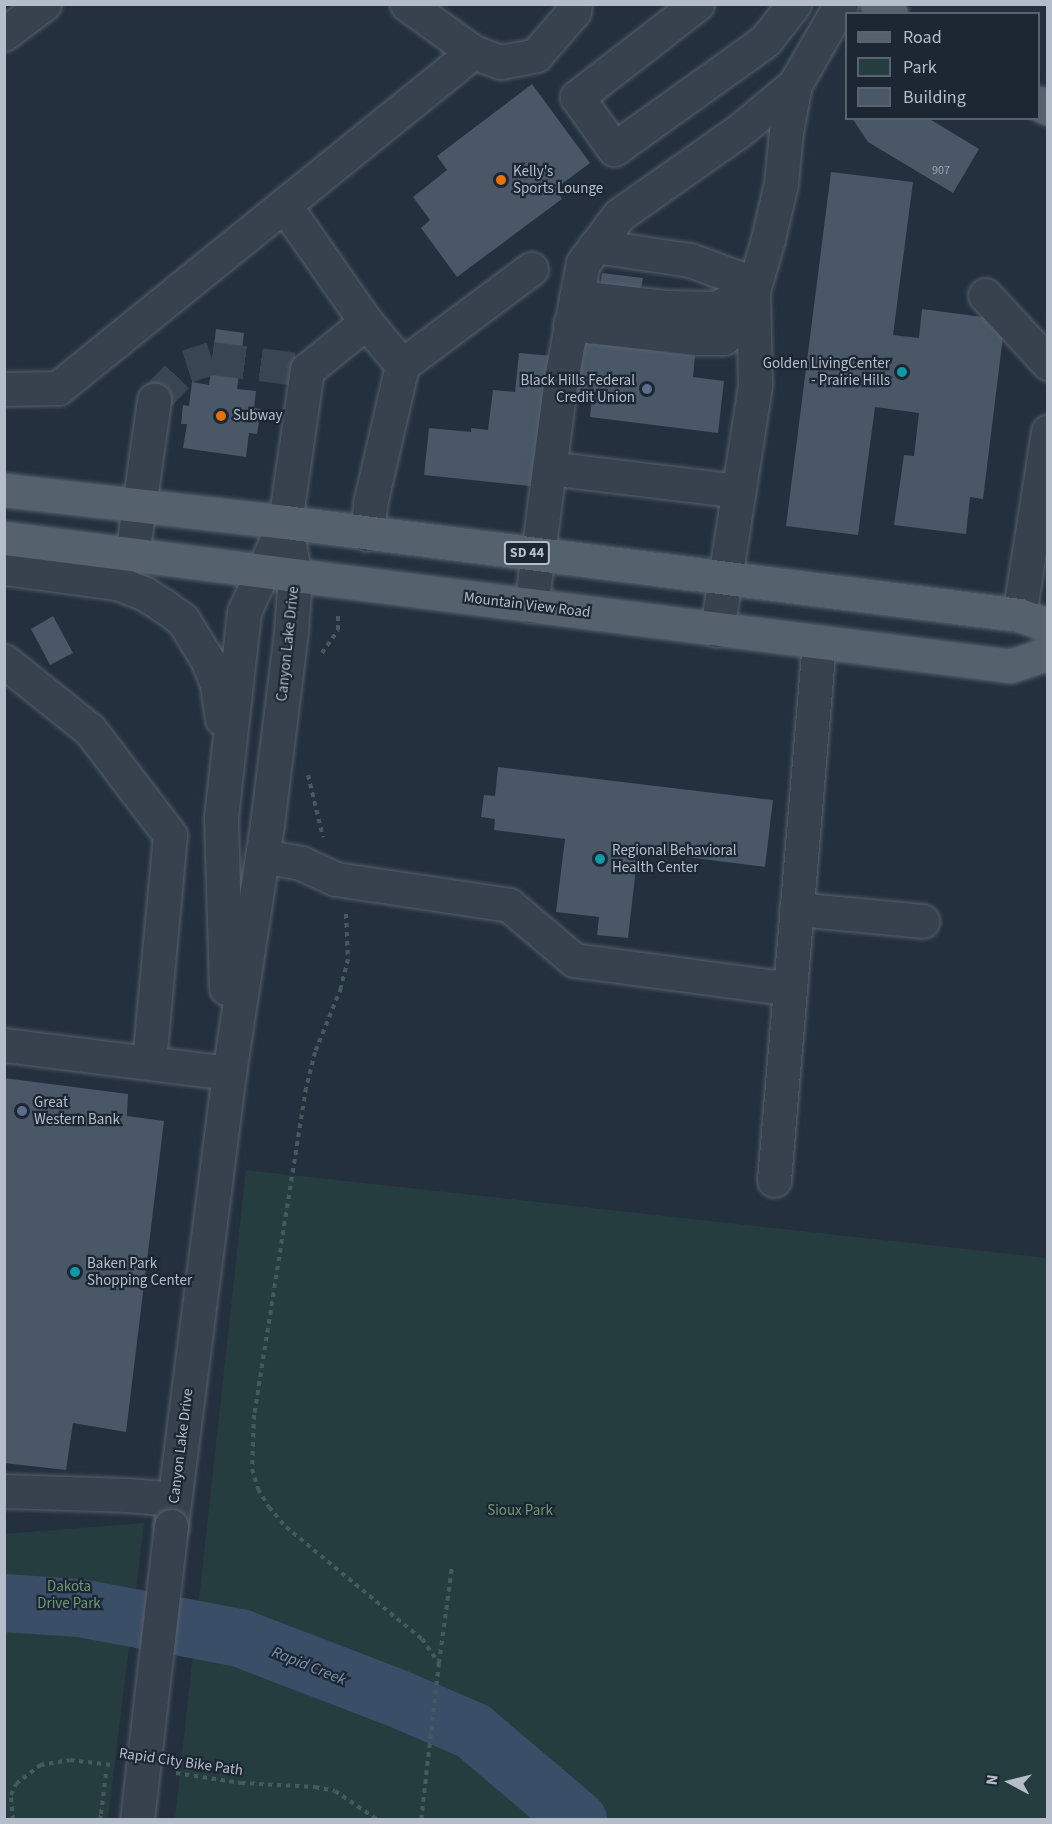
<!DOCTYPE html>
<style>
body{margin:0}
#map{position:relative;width:1052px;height:1824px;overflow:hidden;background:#24303e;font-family:"Source Sans 3",sans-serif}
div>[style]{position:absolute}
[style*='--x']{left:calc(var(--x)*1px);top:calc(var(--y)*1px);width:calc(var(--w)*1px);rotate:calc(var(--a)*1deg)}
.green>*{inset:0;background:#263d3f}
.river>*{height:58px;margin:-29px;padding:0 29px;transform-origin:29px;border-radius:29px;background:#3a4e67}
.building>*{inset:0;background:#4a5767}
.minor-tunnel>*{height:33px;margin-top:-16.5px;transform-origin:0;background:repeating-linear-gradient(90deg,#3a4553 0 33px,transparent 0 49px)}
.path>*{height:4px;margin-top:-2px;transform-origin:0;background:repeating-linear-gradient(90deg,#445a5c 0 4.5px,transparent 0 9px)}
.roads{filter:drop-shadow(0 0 2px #56606c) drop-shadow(0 0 2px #56606c)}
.minor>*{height:33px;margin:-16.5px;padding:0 16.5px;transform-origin:16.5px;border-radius:16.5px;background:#38424e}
.major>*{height:33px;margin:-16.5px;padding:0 16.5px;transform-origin:16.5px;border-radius:16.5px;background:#56616e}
.path-bridge>*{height:4px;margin-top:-2px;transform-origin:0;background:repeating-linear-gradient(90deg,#445a5c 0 4.5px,transparent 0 9px)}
.bridges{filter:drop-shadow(0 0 2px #56606c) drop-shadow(0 0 2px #56606c)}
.minor-bridge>*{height:33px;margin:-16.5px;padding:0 16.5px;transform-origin:16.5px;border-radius:16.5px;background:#38424e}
.dots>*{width:16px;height:16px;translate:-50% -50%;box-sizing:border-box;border:3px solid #1d2733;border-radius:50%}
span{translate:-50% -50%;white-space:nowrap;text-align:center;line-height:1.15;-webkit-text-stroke:4.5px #1d2733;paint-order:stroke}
.number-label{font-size:12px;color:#9aa4b0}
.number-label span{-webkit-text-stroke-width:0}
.shield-label span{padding:2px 4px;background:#1d2733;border:2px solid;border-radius:4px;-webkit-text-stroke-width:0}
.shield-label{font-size:14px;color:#b4bdc9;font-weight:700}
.poi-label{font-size:15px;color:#b4bdc9}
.left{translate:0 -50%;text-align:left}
.right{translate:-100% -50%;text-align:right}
.street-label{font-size:15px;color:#b4bdc9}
.park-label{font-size:15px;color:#6c9975}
.water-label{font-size:16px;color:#7c94b0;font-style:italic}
.frame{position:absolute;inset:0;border:6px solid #b4bdc9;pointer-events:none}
.legend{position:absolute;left:845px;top:12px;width:195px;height:108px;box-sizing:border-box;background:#1d2733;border:2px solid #59636f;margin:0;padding:8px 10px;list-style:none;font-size:18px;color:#b4bdc9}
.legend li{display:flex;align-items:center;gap:12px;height:30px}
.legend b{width:30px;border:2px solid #59636f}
.north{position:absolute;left:980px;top:1752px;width:60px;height:60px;-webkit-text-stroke:4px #1d2733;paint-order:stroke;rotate:277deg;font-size:16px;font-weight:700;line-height:24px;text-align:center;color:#b4bdc9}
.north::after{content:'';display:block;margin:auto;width:21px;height:27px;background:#b4bdc9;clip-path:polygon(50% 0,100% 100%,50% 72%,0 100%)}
</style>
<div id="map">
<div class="green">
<i style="clip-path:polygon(246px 1170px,1047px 1258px,1047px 1819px,175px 1819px)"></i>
<i style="clip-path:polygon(144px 1523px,108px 1819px,5px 1819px,5px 1534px)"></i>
</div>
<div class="river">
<i style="--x:4;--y:1603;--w:76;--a:3.8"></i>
<i style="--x:80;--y:1608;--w:163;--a:10.6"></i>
<i style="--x:240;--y:1638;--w:170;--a:21"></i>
<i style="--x:399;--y:1699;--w:81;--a:23.4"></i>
<i style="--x:473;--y:1731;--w:138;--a:40.3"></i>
</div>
<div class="building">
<i style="clip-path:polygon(532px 84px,590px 163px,555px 189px,562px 199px,457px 277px,421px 228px,430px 220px,413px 197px,447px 170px,437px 156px)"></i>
<i style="clip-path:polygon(852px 118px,928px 118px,979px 149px,953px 193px,868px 142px)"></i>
<i style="clip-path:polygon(831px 172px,913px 182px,893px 335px,919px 338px,922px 309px,1005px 320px,983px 499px,970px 497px,966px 534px,894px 525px,904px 455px,914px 456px,919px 413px,875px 407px,858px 535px,786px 526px)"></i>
<i style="clip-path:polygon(602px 273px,643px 278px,640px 293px,651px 325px,648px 350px,695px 356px,693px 377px,724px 381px,718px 433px,590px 417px,592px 399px,569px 396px,576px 342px,593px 344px)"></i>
<i style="clip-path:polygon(216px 329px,244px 333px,237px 389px,256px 391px,254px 408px,261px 409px,257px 434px,249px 433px,246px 457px,183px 448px,187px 424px,181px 424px,183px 405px,189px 406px,192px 382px,209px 385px)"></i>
<i style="clip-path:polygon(519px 353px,553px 356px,539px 487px,424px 475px,429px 428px,471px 432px,471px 428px,488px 430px,493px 390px,515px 392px)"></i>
<i style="clip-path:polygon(53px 616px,73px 653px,50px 665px,31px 629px)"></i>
<i style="clip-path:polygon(498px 767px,773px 800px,765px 867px,638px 851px,628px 938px,597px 935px,599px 917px,556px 912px,565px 839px,494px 830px,495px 819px,481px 817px,484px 795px,495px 796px)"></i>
<i style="clip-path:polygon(4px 1078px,128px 1094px,127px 1116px,164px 1121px,126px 1432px,73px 1423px,66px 1470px,4px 1463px)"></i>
</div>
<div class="minor-tunnel">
<i style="--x:154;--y:400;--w:47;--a:-45.9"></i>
<i style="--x:187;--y:366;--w:26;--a:-18"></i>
<i style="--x:212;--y:358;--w:96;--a:7.2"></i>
</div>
<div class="path">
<i style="--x:322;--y:653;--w:28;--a:-55"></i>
<i style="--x:338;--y:630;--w:16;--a:-90"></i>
<i style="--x:308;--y:775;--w:64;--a:76.4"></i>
<i style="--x:346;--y:914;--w:45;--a:87.5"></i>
<i style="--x:348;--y:959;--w:30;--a:104"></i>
<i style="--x:341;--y:988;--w:69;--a:112.1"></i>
<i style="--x:315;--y:1052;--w:37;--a:104"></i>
<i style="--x:306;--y:1088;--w:331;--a:99"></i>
<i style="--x:254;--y:1415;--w:54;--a:92.1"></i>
<i style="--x:252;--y:1469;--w:21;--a:73"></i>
<i style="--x:258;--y:1489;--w:21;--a:59"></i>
<i style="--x:269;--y:1507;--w:26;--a:50"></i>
<i style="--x:286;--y:1527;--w:176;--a:39.5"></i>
<i style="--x:422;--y:1639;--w:29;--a:55"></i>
<i style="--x:439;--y:1663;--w:158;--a:96.5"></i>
<i style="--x:439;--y:1663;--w:97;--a:-82.3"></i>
<i style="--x:176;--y:1773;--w:66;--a:8.7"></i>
<i style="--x:241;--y:1783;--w:74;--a:3.1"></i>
<i style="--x:315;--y:1787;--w:20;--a:11"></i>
<i style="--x:335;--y:1791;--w:52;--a:34"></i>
<i style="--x:13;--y:1820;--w:25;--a:-95"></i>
<i style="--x:11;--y:1795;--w:12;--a:-66"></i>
<i style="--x:16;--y:1784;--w:31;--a:-38"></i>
<i style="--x:40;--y:1765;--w:30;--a:-9"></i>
<i style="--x:70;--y:1760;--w:42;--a:6.8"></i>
<i style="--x:100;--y:1820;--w:6;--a:-81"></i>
</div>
<div class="roads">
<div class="minor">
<i style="--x:407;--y:4;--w:82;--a:36"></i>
<i style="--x:697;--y:4;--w:152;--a:142.2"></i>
<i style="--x:577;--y:97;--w:64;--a:54.6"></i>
<i style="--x:614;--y:149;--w:186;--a:-35.6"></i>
<i style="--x:765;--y:41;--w:47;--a:-51.9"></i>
<i style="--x:4;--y:34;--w:50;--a:-36.9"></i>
<i style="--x:285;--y:206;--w:141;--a:55.1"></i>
<i style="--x:366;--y:322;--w:56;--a:50.1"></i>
<i style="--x:595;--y:246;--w:96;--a:8.4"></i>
<i style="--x:690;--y:260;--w:55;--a:20.1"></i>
<i style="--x:742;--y:279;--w:16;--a:47"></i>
<i style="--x:753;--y:291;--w:94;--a:88.8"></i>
<i style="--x:755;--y:385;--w:248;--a:98.8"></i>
<i style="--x:985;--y:295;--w:93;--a:47.2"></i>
<i style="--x:576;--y:297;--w:92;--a:6.3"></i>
<i style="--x:667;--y:307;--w:48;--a:1.2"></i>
<i style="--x:715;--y:308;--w:42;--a:-24.1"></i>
<i style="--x:570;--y:324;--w:128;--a:6.3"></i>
<i style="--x:697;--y:338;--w:26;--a:0"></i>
<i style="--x:723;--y:338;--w:16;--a:-35"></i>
<i style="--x:736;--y:329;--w:42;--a:-65.9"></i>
<i style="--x:753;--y:291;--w:54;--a:-73.9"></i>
<i style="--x:768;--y:239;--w:57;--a:-76.9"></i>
<i style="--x:781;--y:183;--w:51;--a:-84.4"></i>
<i style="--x:786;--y:132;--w:49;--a:-79.4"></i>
<i style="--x:4;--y:389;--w:54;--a:-1.1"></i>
<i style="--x:58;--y:388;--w:534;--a:-38.99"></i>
<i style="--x:473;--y:52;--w:30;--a:20"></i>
<i style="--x:501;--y:62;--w:36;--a:-11"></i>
<i style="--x:536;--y:55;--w:58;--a:-49.2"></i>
<i style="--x:574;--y:11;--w:7;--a:-82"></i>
<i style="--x:549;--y:468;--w:191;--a:6.9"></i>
<i style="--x:367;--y:534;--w:30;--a:-84"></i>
<i style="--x:370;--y:504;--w:143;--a:-77"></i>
<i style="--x:402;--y:365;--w:161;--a:-36.7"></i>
<i style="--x:132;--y:555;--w:157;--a:-81.9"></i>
<i style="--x:4;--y:568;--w:114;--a:7.6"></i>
<i style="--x:117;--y:583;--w:30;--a:21"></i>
<i style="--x:145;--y:594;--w:22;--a:32"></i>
<i style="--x:164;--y:606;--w:24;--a:36"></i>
<i style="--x:183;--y:620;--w:48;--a:58.6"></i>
<i style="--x:208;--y:661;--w:26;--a:69"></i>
<i style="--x:217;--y:685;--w:34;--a:82"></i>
<i style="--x:531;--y:606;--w:229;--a:-82.5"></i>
<i style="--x:561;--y:379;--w:118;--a:-79.3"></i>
<i style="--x:583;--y:263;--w:60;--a:-53.1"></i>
<i style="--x:619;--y:215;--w:148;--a:-35.1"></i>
<i style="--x:740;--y:130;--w:72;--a:-39.9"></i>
<i style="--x:795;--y:84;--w:92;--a:-60.1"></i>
<i style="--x:1019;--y:615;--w:186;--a:-81"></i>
<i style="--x:4;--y:661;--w:110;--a:38.7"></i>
<i style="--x:90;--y:730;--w:132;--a:52.7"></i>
<i style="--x:170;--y:835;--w:228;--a:95.3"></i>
<i style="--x:262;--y:856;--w:40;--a:10"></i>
<i style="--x:301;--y:863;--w:38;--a:25"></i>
<i style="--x:336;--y:879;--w:175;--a:8.5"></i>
<i style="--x:509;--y:905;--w:85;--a:40.2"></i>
<i style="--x:574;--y:960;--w:218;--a:7.6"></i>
<i style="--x:796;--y:909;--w:127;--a:5.4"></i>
<i style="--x:226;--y:988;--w:171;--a:-91.7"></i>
<i style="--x:221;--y:817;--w:206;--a:-83.6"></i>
<i style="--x:244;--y:612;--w:99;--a:-65.5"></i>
<i style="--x:285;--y:522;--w:154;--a:-81.8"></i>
<i style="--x:307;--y:370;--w:76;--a:-39.1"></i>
<i style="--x:4;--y:1045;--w:227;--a:7.1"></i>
<i style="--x:774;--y:1180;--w:540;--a:-85.22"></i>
<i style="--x:4;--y:1491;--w:124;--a:1.8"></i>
<i style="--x:128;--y:1495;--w:46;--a:5"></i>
<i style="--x:171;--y:1526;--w:457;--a:-82.7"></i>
<i style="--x:229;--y:1073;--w:251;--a:-81.3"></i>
<i style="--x:267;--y:825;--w:195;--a:-82.9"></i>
<i style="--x:291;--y:631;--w:54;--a:-85.8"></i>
<i style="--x:295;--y:577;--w:56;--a:-100.3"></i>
</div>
<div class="major">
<i style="--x:877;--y:4;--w:17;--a:36"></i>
<i style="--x:1038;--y:103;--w:11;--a:27"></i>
<i style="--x:4;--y:490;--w:283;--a:6.5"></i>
<i style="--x:285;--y:522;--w:740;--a:7.22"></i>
<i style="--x:1019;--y:615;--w:31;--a:19"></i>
<i style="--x:4;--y:538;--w:1014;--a:7.25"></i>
<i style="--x:1010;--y:666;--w:40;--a:-18"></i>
</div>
</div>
<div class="path-bridge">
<i style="--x:101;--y:1814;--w:41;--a:-83"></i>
</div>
<div class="bridges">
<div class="minor-bridge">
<i style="--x:137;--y:1820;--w:296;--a:-83.4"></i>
</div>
</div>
<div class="dots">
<i style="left:501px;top:180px;background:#e8710a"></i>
<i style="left:902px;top:372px;background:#0f9aa8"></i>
<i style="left:647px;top:389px;background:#5c6f8a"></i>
<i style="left:221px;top:416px;background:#e8710a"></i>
<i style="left:600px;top:859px;background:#0f9aa8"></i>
<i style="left:22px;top:1111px;background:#5c6f8a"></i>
<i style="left:75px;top:1272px;background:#0f9aa8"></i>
</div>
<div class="number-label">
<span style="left:941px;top:171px">907</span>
</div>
<div class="shield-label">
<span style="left:527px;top:553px">SD 44</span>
</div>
<div class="poi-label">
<span class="left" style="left:513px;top:180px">Kelly's<br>Sports Lounge</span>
<span class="right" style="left:890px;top:372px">Golden LivingCenter<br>- Prairie Hills</span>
<span class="right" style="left:635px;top:389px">Black Hills Federal<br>Credit Union</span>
<span class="left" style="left:233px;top:416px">Subway</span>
<span class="left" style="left:612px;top:859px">Regional Behavioral<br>Health Center</span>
<span class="left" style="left:34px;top:1111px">Great<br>Western Bank</span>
<span class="left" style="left:87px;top:1272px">Baken Park<br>Shopping Center</span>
</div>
<div class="street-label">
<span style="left:527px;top:605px;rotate:7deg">Mountain View Road</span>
<span style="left:288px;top:644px;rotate:-84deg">Canyon Lake Drive</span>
<span style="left:181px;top:1446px;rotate:-83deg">Canyon Lake Drive</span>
<span style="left:181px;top:1762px;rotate:8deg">Rapid City Bike Path</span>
</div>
<div class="park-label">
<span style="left:520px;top:1511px">Sioux Park</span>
<span style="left:69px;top:1595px">Dakota<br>Drive Park</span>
</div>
<div class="water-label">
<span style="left:309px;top:1666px;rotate:22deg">Rapid Creek</span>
</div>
<div class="frame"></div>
<ul class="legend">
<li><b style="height:8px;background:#56616e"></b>Road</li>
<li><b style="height:16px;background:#263d3f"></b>Park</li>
<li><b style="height:16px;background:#4a5767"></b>Building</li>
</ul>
<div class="north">N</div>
</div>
